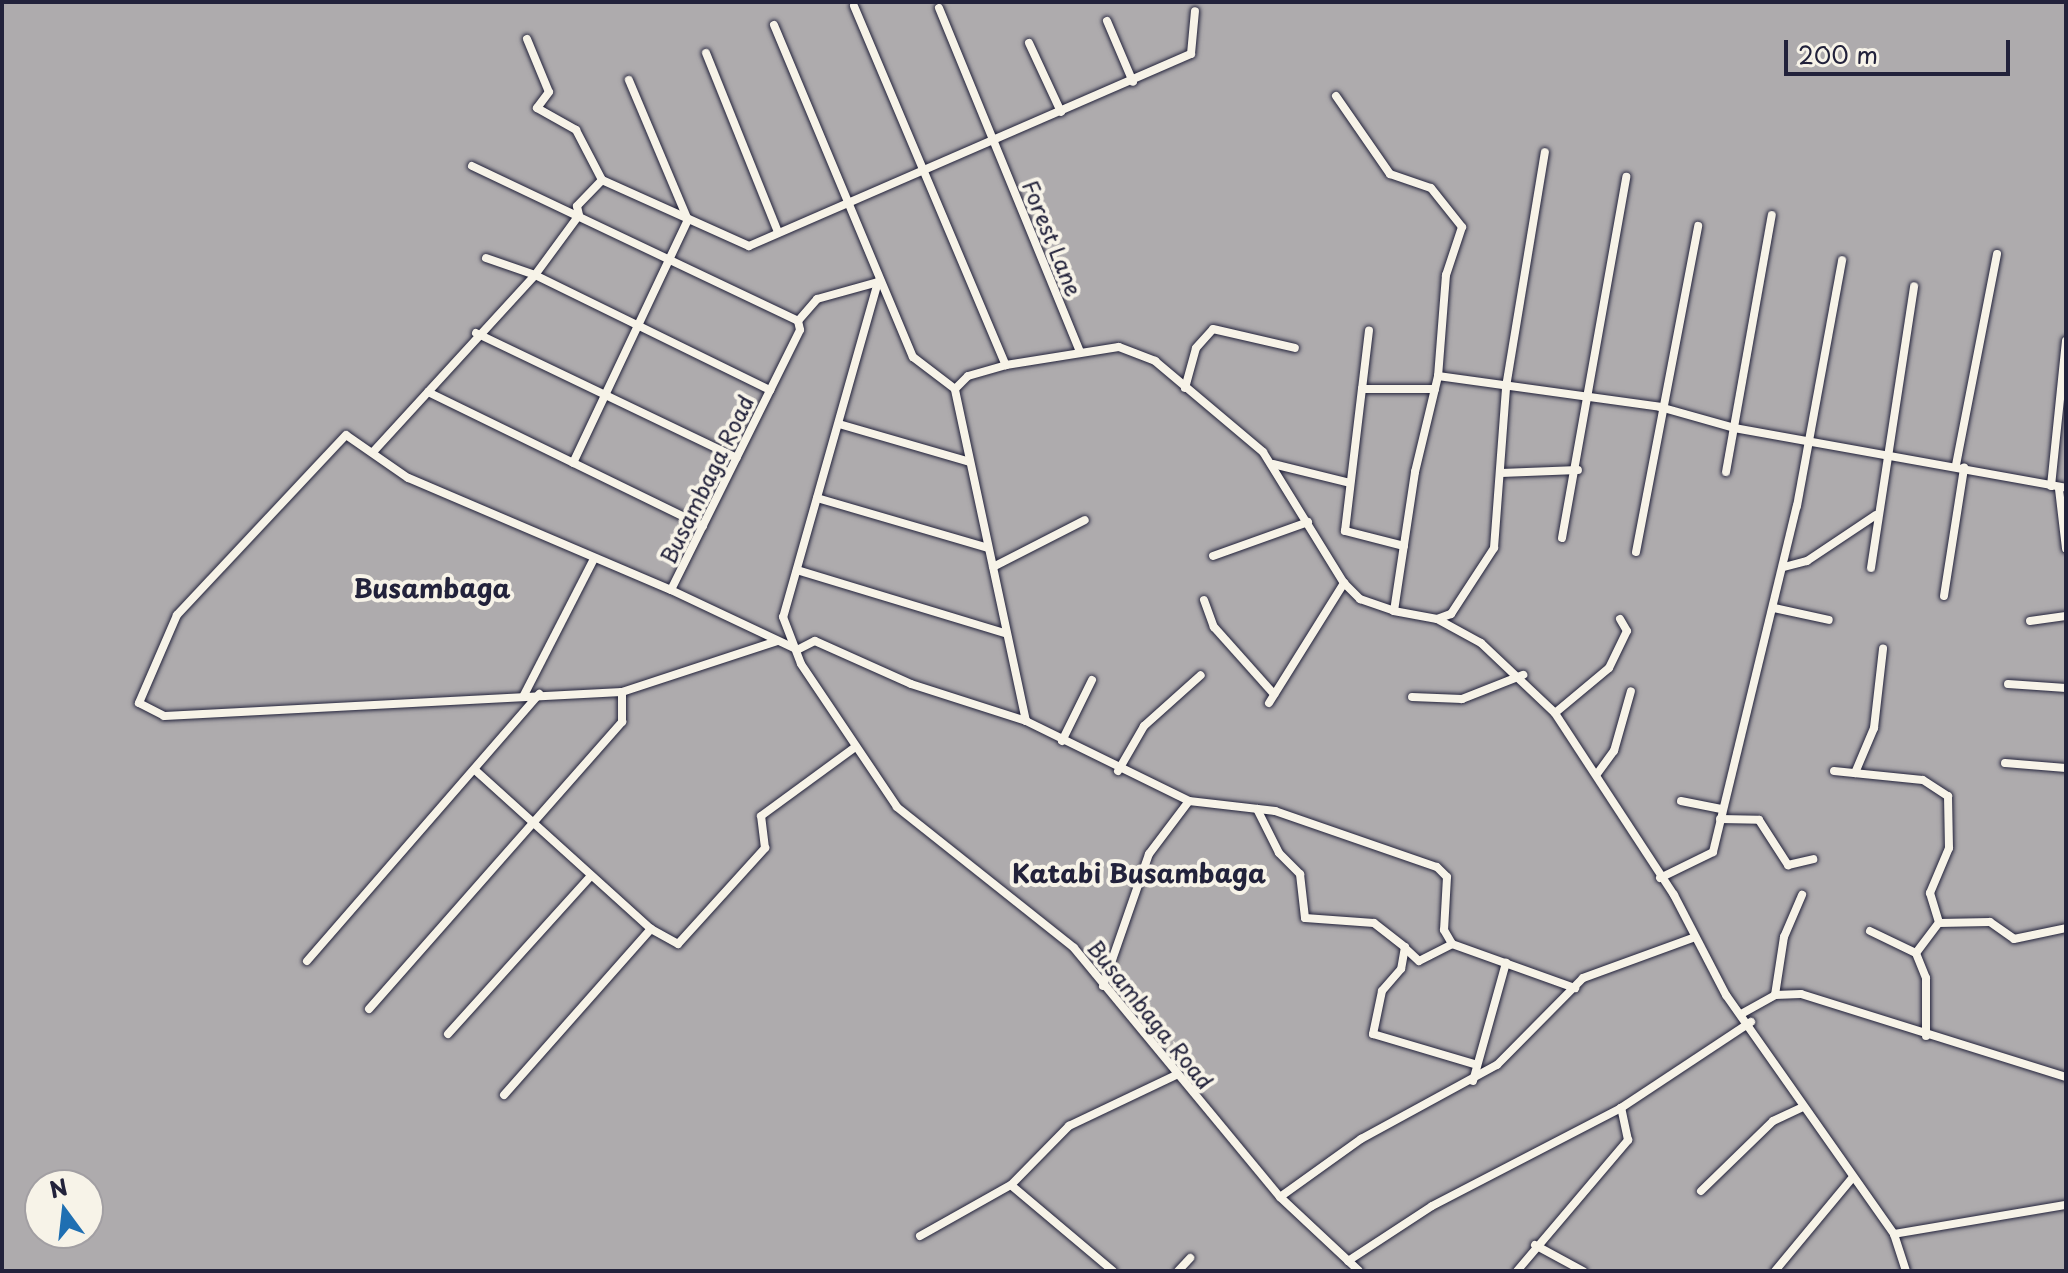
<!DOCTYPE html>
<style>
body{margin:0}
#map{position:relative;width:2068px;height:1273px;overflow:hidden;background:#f7f3e8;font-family:"Playpen Sans",sans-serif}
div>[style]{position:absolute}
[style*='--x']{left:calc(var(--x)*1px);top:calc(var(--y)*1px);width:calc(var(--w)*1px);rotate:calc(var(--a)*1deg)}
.water>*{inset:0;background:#aeabad}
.roads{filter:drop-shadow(0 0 2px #22223b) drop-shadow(0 0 2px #22223b)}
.minor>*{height:8px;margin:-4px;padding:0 4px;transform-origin:4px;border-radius:4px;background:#f7f3e8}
span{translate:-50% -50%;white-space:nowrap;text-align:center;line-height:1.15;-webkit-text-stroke:8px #f7f3e8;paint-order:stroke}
.street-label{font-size:22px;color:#22223b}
.quarter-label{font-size:26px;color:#22223b;font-weight:700}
.frame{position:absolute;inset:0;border:4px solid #22223b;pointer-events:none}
.north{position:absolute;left:24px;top:1169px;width:80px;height:80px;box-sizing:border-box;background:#f7f3e8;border:2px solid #a29fa3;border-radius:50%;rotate:345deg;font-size:22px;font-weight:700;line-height:32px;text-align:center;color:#22223b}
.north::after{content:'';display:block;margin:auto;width:28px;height:36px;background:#1f6fb2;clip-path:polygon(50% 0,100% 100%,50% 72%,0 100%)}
.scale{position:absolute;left:1784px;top:40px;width:226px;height:36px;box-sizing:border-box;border:4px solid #22223b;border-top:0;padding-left:10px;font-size:24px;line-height:28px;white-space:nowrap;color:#22223b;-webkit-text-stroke:6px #f7f3e8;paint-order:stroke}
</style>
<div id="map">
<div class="water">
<i style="clip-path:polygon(evenodd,2px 2px,2066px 2px,2066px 1271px,2px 1271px,2px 2px,40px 1185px,88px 1185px,88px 1233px,40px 1233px,40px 1185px)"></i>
</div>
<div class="roads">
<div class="minor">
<i style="--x:854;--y:6;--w:390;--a:67.1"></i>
<i style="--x:939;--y:8;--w:370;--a:67.7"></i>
<i style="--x:1107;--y:21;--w:66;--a:66.9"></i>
<i style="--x:774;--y:25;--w:360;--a:67.3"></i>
<i style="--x:913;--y:357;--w:53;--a:37.3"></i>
<i style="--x:527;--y:39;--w:57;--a:67.5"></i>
<i style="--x:549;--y:92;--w:20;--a:127"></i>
<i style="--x:537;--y:108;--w:45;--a:29.4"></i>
<i style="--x:576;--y:130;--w:56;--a:62.5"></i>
<i style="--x:1029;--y:43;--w:76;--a:65.1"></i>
<i style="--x:706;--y:53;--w:193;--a:68.1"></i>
<i style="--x:1336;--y:96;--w:95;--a:55.3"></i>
<i style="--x:1390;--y:174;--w:43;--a:18.9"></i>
<i style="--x:1431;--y:188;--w:50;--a:51.5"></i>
<i style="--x:1462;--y:227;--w:51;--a:108.4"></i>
<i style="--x:1446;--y:275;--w:101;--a:94.5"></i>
<i style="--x:472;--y:166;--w:361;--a:25.4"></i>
<i style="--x:798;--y:321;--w:9;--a:77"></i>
<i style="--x:800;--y:330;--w:290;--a:116.4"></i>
<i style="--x:671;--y:590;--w:138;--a:25.3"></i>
<i style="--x:486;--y:258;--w:52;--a:19.1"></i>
<i style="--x:535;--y:275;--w:74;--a:-53.7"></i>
<i style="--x:579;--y:215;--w:9;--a:-103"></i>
<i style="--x:577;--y:206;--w:36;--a:-46"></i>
<i style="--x:602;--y:180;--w:161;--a:24.2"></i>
<i style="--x:749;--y:246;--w:482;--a:-23.5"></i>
<i style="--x:1191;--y:54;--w:43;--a:-84.7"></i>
<i style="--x:798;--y:321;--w:29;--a:-49"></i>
<i style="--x:817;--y:299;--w:63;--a:-15.6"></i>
<i style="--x:878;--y:282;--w:348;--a:105.8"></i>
<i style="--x:783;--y:617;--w:50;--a:69"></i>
<i style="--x:801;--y:664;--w:172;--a:56.1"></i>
<i style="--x:897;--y:807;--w:226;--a:38.5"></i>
<i style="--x:1074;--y:948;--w:323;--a:50.4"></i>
<i style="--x:1280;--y:1197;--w:108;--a:43.1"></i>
<i style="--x:476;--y:333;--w:289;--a:25.6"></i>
<i style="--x:1185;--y:388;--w:41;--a:-74.6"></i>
<i style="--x:1196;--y:348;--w:25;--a:-48"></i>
<i style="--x:1213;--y:329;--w:84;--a:13"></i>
<i style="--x:1362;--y:389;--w:59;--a:-83.2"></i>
<i style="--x:428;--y:392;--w:306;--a:26"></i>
<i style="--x:839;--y:424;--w:136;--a:16.2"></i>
<i style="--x:373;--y:452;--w:240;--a:-47.5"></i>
<i style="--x:535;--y:275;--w:262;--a:26.1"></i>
<i style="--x:573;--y:463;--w:269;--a:-64.7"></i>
<i style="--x:688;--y:220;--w:152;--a:-112.9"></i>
<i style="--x:1273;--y:464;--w:79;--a:13.9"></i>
<i style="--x:1956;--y:465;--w:215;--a:-79"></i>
<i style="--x:1726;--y:472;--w:261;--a:-79.9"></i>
<i style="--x:1501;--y:473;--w:77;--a:-2.2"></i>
<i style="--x:2051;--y:486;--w:146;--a:-84.1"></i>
<i style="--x:2059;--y:489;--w:60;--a:83.3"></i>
<i style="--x:817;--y:498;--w:178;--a:16.3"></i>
<i style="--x:1562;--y:538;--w:367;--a:-79.9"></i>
<i style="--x:1404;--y:546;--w:61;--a:-165.7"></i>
<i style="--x:1345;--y:531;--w:143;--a:-83.2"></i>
<i style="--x:1362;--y:389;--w:73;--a:0"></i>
<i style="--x:1636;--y:552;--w:332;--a:-79.2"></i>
<i style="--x:1213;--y:556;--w:101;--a:-19.7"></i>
<i style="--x:993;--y:567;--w:103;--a:-27.1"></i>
<i style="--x:1784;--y:567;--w:24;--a:-15"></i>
<i style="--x:1807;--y:561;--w:83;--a:-33.7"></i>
<i style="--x:1871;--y:568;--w:285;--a:-81.3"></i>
<i style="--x:797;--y:570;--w:217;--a:16.9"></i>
<i style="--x:671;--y:590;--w:286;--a:-156.9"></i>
<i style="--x:408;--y:478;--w:75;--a:-145.3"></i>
<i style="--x:346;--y:435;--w:247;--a:133.2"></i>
<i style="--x:177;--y:615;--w:96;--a:113.4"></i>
<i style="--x:139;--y:703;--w:28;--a:27"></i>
<i style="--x:164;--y:716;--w:459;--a:-3"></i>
<i style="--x:622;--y:692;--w:163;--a:-18.2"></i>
<i style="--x:1944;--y:596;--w:130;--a:-81.1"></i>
<i style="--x:1204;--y:600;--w:29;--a:70"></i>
<i style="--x:1214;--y:627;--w:90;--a:48.2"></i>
<i style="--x:1774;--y:608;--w:56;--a:12.3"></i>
<i style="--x:1437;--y:619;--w:15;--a:-20"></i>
<i style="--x:1451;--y:614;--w:79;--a:-56.9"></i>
<i style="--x:1494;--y:548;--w:161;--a:-85.7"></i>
<i style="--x:1506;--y:387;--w:238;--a:-80.6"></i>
<i style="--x:2030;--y:621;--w:36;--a:-8"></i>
<i style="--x:797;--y:650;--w:20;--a:-27"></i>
<i style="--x:815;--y:641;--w:105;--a:24.1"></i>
<i style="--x:911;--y:684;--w:121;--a:17.8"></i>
<i style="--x:1026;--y:721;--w:340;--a:-102.1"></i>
<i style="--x:955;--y:389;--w:18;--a:-45"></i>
<i style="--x:968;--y:376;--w:40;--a:-16"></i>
<i style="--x:1006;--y:365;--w:114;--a:-9.1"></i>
<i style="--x:1119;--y:347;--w:39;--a:21"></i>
<i style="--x:1155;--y:361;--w:141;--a:40.1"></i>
<i style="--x:1263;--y:452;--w:154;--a:58.3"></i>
<i style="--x:1344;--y:583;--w:23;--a:45"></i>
<i style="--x:1360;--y:599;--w:36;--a:19"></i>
<i style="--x:2008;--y:684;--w:58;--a:3.9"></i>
<i style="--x:524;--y:695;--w:151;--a:-62.8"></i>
<i style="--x:1412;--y:697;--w:50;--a:2.3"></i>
<i style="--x:1462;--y:699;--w:66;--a:-21.5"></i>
<i style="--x:1269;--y:703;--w:142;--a:-58"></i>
<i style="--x:1555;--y:713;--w:70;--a:-39.8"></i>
<i style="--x:1609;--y:668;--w:41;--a:-64.1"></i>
<i style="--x:1627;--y:631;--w:14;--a:-120"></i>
<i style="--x:1026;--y:721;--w:182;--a:26.1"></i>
<i style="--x:1189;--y:801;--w:87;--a:6.6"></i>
<i style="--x:1275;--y:811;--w:171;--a:19.1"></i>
<i style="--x:1437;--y:867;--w:14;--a:45"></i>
<i style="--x:1447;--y:877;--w:53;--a:93.2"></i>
<i style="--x:1444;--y:930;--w:16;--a:60"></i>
<i style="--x:1452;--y:944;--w:131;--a:19.7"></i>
<i style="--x:1062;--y:741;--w:68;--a:-63.8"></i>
<i style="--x:2005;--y:763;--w:61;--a:4.7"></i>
<i style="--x:475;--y:770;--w:237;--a:42.1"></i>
<i style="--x:651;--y:929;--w:31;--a:29"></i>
<i style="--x:678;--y:944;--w:130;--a:-47.8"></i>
<i style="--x:765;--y:848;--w:32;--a:-97"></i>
<i style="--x:761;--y:816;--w:115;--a:-36.2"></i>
<i style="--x:1118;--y:771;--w:52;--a:-60"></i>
<i style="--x:1144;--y:726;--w:76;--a:-41.8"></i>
<i style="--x:1834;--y:771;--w:89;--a:5.8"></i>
<i style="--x:1923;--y:780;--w:30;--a:33"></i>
<i style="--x:1948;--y:796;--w:52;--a:88.9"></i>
<i style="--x:1949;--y:848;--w:49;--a:112.9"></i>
<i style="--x:1930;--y:893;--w:31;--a:73"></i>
<i style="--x:1855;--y:773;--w:49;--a:-67.1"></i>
<i style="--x:1874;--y:728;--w:80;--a:-83.5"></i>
<i style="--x:1597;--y:774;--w:29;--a:-54"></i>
<i style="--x:1614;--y:751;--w:62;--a:-74.2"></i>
<i style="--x:1681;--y:801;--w:41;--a:11.3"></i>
<i style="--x:1257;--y:809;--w:49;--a:63.4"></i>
<i style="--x:1279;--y:853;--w:30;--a:45"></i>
<i style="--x:1300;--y:874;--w:44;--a:83.5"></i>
<i style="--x:1305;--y:918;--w:69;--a:4.1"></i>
<i style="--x:1374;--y:923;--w:39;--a:38"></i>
<i style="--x:1405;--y:947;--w:22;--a:100"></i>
<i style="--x:1401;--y:969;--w:29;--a:131"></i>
<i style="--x:1382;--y:991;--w:44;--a:101.8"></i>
<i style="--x:1373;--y:1034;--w:105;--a:16.5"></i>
<i style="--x:1720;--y:819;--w:39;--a:1"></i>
<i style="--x:1759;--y:820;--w:54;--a:57.2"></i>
<i style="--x:1788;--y:865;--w:26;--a:-13"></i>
<i style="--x:1660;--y:878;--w:59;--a:-26.1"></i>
<i style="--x:1713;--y:852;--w:356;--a:-76.4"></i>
<i style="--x:1797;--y:506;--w:250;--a:-79.6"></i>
<i style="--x:1870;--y:931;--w:51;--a:25.6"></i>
<i style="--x:1405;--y:948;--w:19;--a:43"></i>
<i style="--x:1419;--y:961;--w:37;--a:-27"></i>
<i style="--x:307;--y:961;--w:354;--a:-49"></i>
<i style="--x:1103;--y:986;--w:140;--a:-70.8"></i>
<i style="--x:1149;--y:854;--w:66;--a:-53"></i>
<i style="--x:1775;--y:995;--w:59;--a:-81.2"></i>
<i style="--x:1784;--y:937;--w:46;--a:-66.8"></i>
<i style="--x:369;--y:1009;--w:383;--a:-48.6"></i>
<i style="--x:622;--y:722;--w:30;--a:-90"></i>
<i style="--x:1743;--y:1013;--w:37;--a:-29"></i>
<i style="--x:1775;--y:995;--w:26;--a:-2"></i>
<i style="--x:1801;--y:994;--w:278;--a:17.4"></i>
<i style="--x:448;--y:1034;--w:213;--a:-47.9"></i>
<i style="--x:1926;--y:1036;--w:58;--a:-90"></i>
<i style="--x:1926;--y:978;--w:27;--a:-112"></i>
<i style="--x:1916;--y:953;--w:38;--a:-53"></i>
<i style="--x:1939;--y:923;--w:51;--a:-1.1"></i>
<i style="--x:1990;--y:922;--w:29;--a:35"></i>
<i style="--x:2014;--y:939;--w:53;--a:-11.9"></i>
<i style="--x:1473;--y:1081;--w:123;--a:-74.4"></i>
<i style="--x:504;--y:1095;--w:222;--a:-48.5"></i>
<i style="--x:1701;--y:1191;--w:100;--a:-44.2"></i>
<i style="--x:1773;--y:1121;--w:31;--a:-25"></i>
<i style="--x:1280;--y:1197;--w:100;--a:-35.6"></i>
<i style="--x:1361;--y:1139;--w:155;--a:-28.6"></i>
<i style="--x:1497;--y:1065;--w:122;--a:-45.3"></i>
<i style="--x:1583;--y:978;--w:117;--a:-20"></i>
<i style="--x:1894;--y:1234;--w:174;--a:-9.6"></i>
<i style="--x:920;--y:1236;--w:104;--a:-29.3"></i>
<i style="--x:1535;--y:1245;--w:55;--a:28.4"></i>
<i style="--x:1348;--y:1261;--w:100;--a:-33.2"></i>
<i style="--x:1432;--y:1206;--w:213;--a:-27.4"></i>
<i style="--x:1113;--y:1271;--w:133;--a:-139.9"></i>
<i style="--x:1011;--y:1185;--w:83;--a:-45.5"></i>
<i style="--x:1069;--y:1126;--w:119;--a:-25.5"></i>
<i style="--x:1178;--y:1271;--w:18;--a:-47"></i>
<i style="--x:1517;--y:1271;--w:172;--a:-49.7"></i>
<i style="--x:1628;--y:1140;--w:33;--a:-102"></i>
<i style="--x:1621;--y:1108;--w:156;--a:-33.5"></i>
<i style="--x:1775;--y:1271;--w:122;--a:-50.3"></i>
<i style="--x:1906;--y:1271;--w:39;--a:-108"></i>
<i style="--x:1894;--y:1234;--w:292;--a:-125.1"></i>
<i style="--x:1726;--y:995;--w:113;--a:-117.5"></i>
<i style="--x:1674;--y:895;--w:217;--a:-123.2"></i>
<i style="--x:1555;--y:713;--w:102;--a:-136.6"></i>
<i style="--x:1481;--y:643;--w:50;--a:-151.4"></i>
<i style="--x:1437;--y:619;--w:44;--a:-169.5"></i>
<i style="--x:1394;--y:611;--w:141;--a:-81.4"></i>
<i style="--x:1415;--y:472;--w:99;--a:-76.5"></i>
<i style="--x:1438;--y:376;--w:224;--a:7.9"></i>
<i style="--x:1660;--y:407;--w:77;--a:15.8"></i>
<i style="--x:1734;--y:428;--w:337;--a:10.2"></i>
</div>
</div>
<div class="street-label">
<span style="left:1053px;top:238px;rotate:68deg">Forest Lane</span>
<span style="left:706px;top:479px;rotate:-64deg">Busambaga Road</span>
<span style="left:1151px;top:1014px;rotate:51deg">Busambaga Road</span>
</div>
<div class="quarter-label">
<span style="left:432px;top:588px">Busambaga</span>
<span style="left:1139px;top:873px">Katabi Busambaga</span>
</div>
<div class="frame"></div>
<div class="north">N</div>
<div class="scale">200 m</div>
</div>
